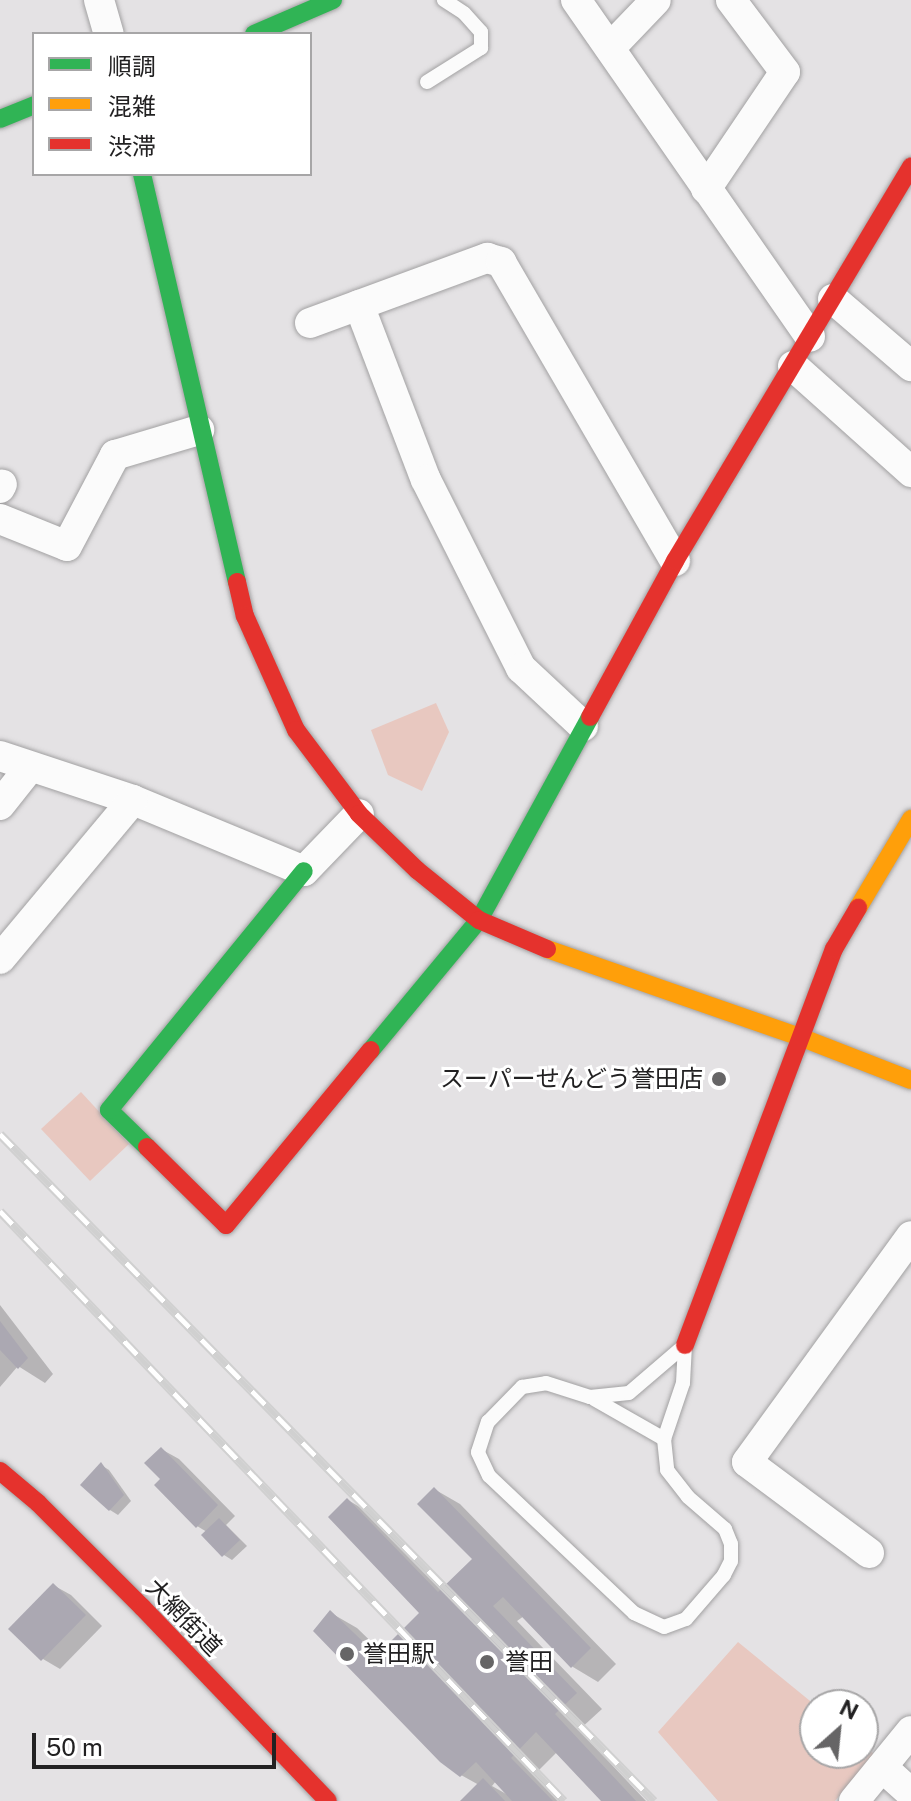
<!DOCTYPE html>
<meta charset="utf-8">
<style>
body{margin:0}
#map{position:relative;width:911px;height:1801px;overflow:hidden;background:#e4e2e4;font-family:"Public Sans","Noto Sans JP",sans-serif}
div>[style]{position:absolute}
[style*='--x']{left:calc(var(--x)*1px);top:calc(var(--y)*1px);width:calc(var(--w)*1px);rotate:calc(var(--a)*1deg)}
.green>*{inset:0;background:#e8c8c0}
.shadow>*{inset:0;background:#0003}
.building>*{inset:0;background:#aba8b2}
.roads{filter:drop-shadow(0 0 2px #a2a1a2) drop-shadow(0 0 2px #a2a1a2)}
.lane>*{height:14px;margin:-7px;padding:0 7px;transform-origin:7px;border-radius:7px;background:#fbfbfb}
.street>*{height:30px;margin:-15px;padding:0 15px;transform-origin:15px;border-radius:15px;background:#fbfbfb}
.fast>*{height:18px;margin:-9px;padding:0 9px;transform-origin:9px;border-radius:9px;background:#30b455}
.slow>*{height:18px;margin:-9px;padding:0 9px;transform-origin:9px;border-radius:9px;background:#ff9f0a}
.jam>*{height:18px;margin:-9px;padding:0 9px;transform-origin:9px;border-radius:9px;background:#e5322d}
.rail>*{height:9px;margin-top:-4.5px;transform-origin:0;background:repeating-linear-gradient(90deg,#fff 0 18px,#d0d0d0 0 36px);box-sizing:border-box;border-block:2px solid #d0d0d0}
.dots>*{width:22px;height:22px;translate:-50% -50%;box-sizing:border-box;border:4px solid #fff;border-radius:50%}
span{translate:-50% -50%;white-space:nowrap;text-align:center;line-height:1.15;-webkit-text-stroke:6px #fff;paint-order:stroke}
.poi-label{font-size:24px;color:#222122}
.right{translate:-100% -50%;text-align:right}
.left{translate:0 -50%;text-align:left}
.street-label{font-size:24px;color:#222122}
.legend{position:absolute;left:32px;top:32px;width:280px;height:144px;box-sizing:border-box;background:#fff;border:2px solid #a7a6a7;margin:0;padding:10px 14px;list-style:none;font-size:24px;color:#222122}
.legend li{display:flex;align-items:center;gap:16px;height:40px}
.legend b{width:40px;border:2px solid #a7a6a7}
.north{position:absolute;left:799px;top:1689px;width:80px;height:80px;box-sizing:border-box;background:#fff;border:2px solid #a7a6a7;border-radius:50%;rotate:27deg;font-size:22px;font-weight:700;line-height:32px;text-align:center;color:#222122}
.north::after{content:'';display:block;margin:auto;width:28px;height:36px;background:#666566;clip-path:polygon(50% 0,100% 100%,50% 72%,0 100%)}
.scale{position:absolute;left:32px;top:1733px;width:244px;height:36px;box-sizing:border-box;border:4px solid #222122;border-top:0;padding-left:10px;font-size:24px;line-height:28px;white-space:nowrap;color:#222122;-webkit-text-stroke:6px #fff;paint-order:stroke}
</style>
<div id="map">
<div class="green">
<i style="clip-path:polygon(436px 703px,449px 732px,422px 791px,388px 775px,371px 730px)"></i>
<i style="clip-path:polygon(81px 1092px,129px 1144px,90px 1181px,41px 1129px)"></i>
<i style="clip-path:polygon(738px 1642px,815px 1705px,815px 1753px,863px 1753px,863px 1744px,874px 1754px,835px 1801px,718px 1801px,658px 1732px)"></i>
</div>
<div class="shadow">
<i style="clip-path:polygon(0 1305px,53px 1374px,45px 1383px,18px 1366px,0 1387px)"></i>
<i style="clip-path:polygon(161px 1449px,179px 1459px,235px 1516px,226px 1525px,247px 1546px,232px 1560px,224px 1555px,207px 1532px,197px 1526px,162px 1479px)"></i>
<i style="clip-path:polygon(101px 1465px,109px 1470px,131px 1501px,118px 1515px,110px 1510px)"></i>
<i style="clip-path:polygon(evenodd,434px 1489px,460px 1504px,616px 1664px,598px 1682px,573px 1667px,524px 1616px,517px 1621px,602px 1709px,579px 1730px,646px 1801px,603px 1801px,557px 1752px,536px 1773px,563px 1801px,463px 1801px,479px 1785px,461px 1775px,331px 1613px,357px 1628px,382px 1652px,422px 1613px,348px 1500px,373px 1515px,444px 1588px,475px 1559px,434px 1489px,496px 1781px,508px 1795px,492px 1786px,496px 1781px)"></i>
<i style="clip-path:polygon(53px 1585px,71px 1595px,102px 1626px,60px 1669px,43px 1659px)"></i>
</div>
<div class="building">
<i style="clip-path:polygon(0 1321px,28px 1358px,18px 1369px,0 1350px)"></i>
<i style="clip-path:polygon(161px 1447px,218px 1505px,196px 1528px,154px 1485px,160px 1479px,144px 1463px)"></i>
<i style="clip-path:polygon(101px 1462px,124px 1495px,109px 1511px,80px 1485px)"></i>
<i style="clip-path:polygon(434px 1487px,591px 1648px,571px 1668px,503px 1597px,493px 1606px,577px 1693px,555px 1714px,636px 1801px,601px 1801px,536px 1732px,511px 1758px,553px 1801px,512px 1801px,476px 1762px,460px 1777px,440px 1762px,313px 1631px,330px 1610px,377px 1655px,419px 1613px,328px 1517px,347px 1498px,438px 1592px,472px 1559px,417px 1504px)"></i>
<i style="clip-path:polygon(219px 1518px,240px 1540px,222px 1557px,201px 1535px)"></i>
<i style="clip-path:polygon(53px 1583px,86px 1615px,41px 1661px,8px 1629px)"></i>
<i style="clip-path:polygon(483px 1778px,505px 1801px,460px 1801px)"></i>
</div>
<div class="roads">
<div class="lane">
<i style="--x:427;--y:82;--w:64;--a:-32.2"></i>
<i style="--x:481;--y:48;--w:16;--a:-90"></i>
<i style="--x:481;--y:32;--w:25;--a:-132"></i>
<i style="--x:464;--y:13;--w:24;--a:-147"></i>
<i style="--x:685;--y:1345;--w:38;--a:93"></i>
<i style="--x:683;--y:1383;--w:59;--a:108.7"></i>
<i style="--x:664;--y:1439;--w:31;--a:84"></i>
<i style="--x:667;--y:1470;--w:34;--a:52"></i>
<i style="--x:688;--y:1497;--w:49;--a:40.9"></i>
<i style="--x:725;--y:1529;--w:16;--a:68"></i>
<i style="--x:731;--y:1544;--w:17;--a:90"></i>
<i style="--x:731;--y:1561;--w:16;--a:117"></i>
<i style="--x:724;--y:1575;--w:58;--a:130.8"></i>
<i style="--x:686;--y:1619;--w:23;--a:160"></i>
<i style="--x:664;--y:1627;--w:33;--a:-155"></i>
<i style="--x:634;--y:1613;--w:199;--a:-136.6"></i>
<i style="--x:489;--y:1476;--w:26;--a:-115"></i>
<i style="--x:478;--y:1452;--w:32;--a:-72"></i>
<i style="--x:488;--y:1422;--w:49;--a:-45.8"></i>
<i style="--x:522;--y:1387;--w:24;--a:-9"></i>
<i style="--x:546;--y:1383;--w:46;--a:17.7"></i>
<i style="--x:590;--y:1397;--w:39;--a:-6"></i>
<i style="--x:629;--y:1393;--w:74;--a:-40.6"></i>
<i style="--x:594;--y:1399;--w:81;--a:29.7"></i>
</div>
<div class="street">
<i style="--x:99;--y:0;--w:35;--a:74"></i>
<i style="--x:576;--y:0;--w:410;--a:55.2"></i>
<i style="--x:610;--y:48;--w:66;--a:-46.2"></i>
<i style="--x:706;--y:189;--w:141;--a:-56"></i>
<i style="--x:785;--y:72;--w:90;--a:-126.9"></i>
<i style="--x:833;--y:299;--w:103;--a:40.7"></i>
<i style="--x:359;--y:305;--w:187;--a:69.1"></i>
<i style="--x:426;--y:480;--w:211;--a:63.2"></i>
<i style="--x:521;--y:668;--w:85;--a:43.1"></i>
<i style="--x:310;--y:323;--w:189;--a:-20.2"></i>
<i style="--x:487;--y:258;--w:15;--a:16"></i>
<i style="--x:501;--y:262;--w:346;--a:59.8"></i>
<i style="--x:793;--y:366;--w:159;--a:41.9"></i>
<i style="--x:0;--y:488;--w:4;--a:-63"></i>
<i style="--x:0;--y:519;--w:72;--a:21.9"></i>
<i style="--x:67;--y:546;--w:103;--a:-62.2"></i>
<i style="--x:115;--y:455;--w:88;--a:-16.6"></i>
<i style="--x:0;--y:756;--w:140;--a:18.3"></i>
<i style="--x:133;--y:800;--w:185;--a:22.5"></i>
<i style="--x:304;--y:871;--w:79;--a:-46"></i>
<i style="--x:0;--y:805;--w:48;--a:-51.7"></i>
<i style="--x:0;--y:959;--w:207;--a:-50.1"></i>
<i style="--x:869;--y:1553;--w:152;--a:-143.3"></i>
<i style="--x:747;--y:1462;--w:279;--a:-54"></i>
<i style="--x:882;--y:1767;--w:39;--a:42"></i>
<i style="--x:854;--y:1801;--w:90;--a:-50.8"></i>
</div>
<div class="fast">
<i style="--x:254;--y:34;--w:86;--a:-23.3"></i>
<i style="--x:0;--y:119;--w:37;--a:-22"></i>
<i style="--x:142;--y:174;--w:419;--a:76.9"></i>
<i style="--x:371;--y:1050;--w:169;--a:-50.3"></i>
<i style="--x:479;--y:920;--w:231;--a:-61.3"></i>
<i style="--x:147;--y:1147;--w:53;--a:-135.8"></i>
<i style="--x:109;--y:1110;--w:308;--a:-50.8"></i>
</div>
<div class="slow">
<i style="--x:858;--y:908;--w:104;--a:-59.2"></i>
<i style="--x:547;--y:949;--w:268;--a:19.2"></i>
<i style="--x:800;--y:1037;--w:119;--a:21.2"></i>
</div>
<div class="jam">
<i style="--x:237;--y:582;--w:35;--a:77"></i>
<i style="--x:245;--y:616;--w:125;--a:65.9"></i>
<i style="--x:296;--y:730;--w:105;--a:53.1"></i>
<i style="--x:359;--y:814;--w:81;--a:44"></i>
<i style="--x:417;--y:870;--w:80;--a:38.9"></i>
<i style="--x:479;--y:920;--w:74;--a:23.1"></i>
<i style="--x:590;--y:717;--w:178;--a:-61.4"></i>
<i style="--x:675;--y:561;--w:460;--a:-59.1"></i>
<i style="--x:147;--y:1147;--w:111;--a:44.6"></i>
<i style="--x:226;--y:1225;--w:227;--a:-50.4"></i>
<i style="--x:685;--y:1345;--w:423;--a:-69.4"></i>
<i style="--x:834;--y:949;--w:48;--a:-59.7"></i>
<i style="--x:0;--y:1471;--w:50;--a:40.1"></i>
<i style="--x:38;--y:1503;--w:148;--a:45"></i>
<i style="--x:143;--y:1608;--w:267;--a:46.2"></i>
</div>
</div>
<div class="rail">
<i style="--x:0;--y:1134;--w:934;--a:45.56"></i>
<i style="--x:0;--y:1211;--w:816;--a:46.29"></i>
</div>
<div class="dots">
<i style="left:719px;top:1079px;background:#666566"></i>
<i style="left:347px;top:1654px;background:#666566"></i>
<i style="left:487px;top:1662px;background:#666566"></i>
</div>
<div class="poi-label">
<span class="right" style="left:703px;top:1079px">スーパーせんどう誉田店</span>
<span class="left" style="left:363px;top:1654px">誉田駅</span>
<span class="left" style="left:505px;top:1662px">誉田</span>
</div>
<div class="street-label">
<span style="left:184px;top:1617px;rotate:46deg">大網街道</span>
</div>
<ul class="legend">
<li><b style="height:10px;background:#30b455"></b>順調</li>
<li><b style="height:10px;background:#ff9f0a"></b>混雑</li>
<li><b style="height:10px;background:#e5322d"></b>渋滞</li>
</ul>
<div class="north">N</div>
<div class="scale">50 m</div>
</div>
